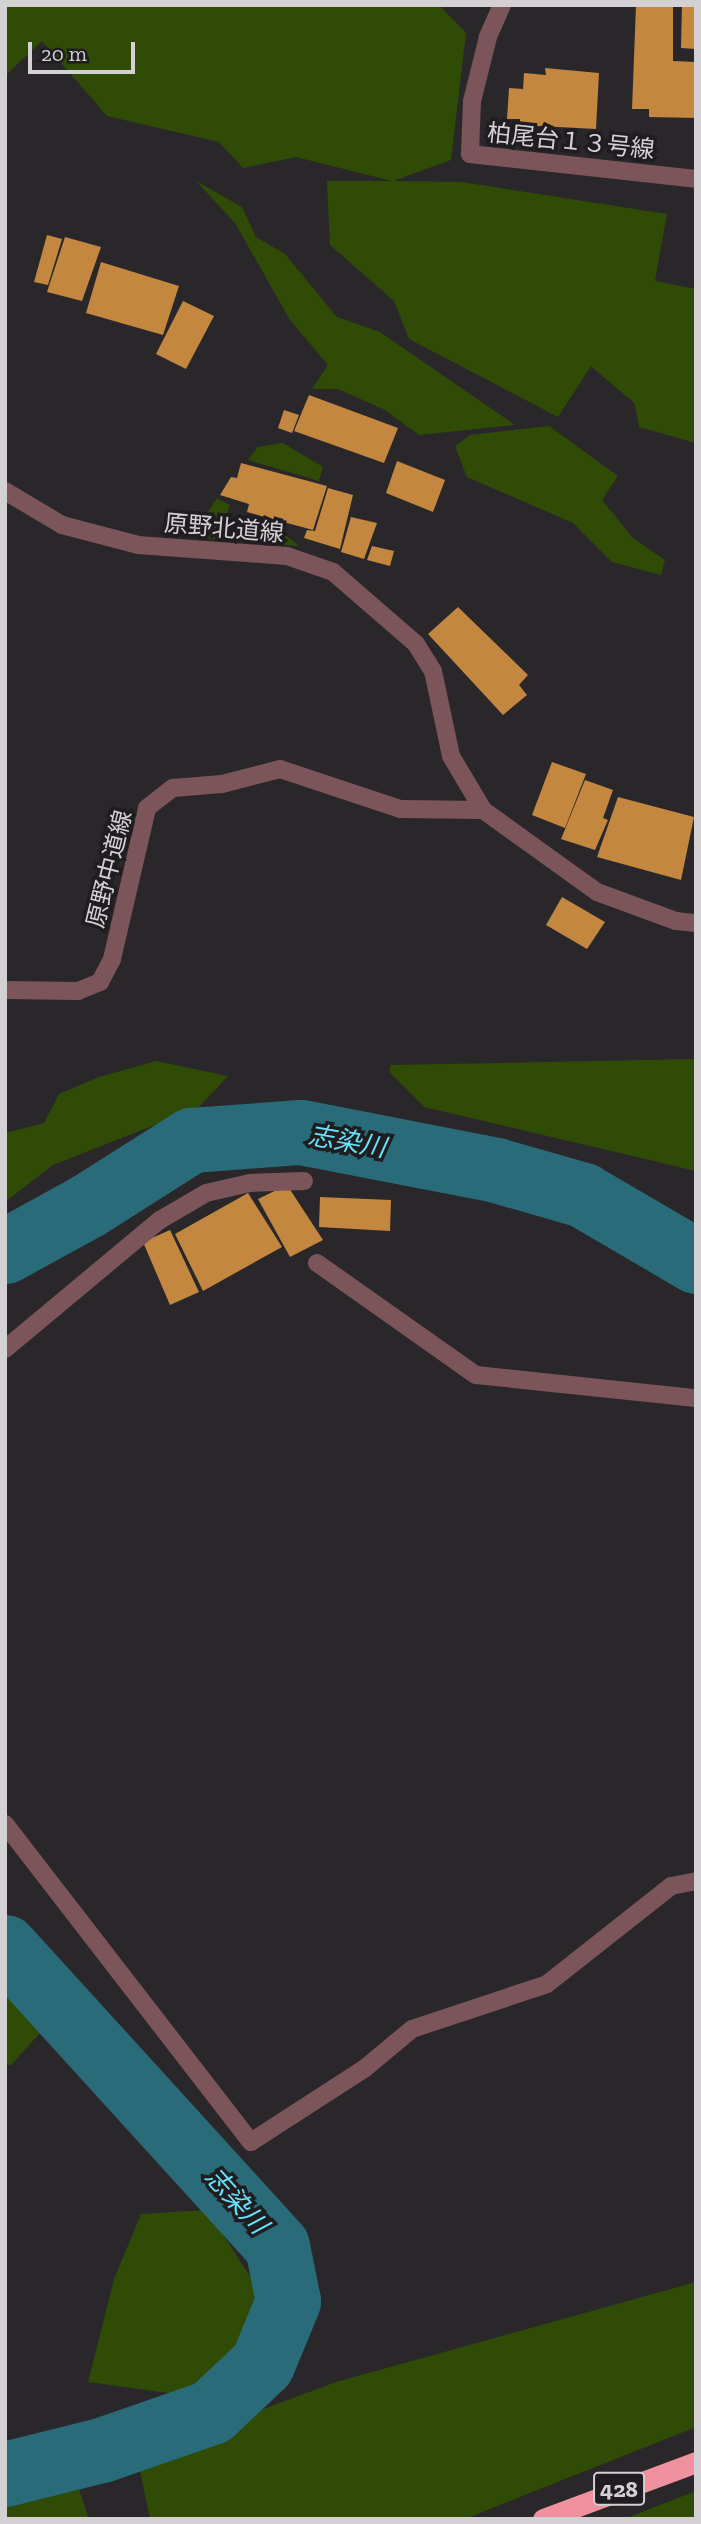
<!DOCTYPE html>
<meta charset="utf-8">
<style>
body{margin:0}
#map{position:relative;width:701px;height:2524px;overflow:hidden;background:#2a272a;font-family:"Zilla Slab","Noto Sans JP",serif}
div>[style]{position:absolute}
[style*='--x']{left:calc(var(--x)*1px);top:calc(var(--y)*1px);width:calc(var(--w)*1px);rotate:calc(var(--a)*1deg)}
.green>*{inset:0;background:#2f4b05}
.river>*{height:65px;margin:-32.5px;padding:0 32.5px;transform-origin:32.5px;border-radius:32.5px;background:#296b78}
.building>*{inset:0;background:#c3873f}
.minor>*{height:18px;margin:-9px;padding:0 9px;transform-origin:9px;border-radius:9px;background:#7c555a}
.highway>*{height:21px;margin:-10.5px;padding:0 10.5px;transform-origin:10.5px;border-radius:10.5px;background:#ef919e}
span{translate:-50% -50%;white-space:nowrap;text-align:center;line-height:1.15;-webkit-text-stroke:7px #201d20;paint-order:stroke}
.shield-label span{padding:2px 5px;background:#201d20;border:2px solid;border-radius:5px;-webkit-text-stroke-width:0}
.shield-label{font-size:23px;color:#d3d1d3;font-weight:700}
.street-label{font-size:24px;color:#d3d1d3}
.water-label{font-size:26px;color:#64e3fa;font-style:italic}
.frame{position:absolute;inset:0;border:7px solid #d3d1d3;pointer-events:none}
.scale{position:absolute;left:28px;top:42px;width:107px;height:32px;box-sizing:border-box;border:4px solid #d3d1d3;border-top:0;padding-left:9px;font-size:21px;line-height:24px;white-space:nowrap;color:#d3d1d3;-webkit-text-stroke:5px #201d20;paint-order:stroke}
</style>
<div id="map">
<div class="green">
<i style="clip-path:polygon(5px 5px,439px 5px,466px 33px,451px 160px,393px 181px,462px 182px,667px 214px,655px 281px,696px 289px,696px 443px,639px 427px,635px 404px,591px 366px,558px 417px,409px 339px,394px 301px,330px 245px,327px 181px,392px 181px,296px 157px,243px 168px,219px 142px,107px 116px,42px 41px,5px 76px)"></i>
<i style="clip-path:polygon(196px 181px,242px 207px,256px 237px,285px 254px,337px 317px,380px 332px,515px 425px,419px 435px,385px 410px,338px 389px,312px 389px,328px 365px,290px 320px,235px 223px)"></i>
<i style="clip-path:polygon(549px 426px,618px 476px,602px 500px,633px 538px,665px 560px,661px 575px,612px 562px,573px 523px,467px 477px,455px 446px,470px 435px)"></i>
<i style="clip-path:polygon(283px 443px,323px 467px,319px 481px,248px 460px,258px 447px)"></i>
<i style="clip-path:polygon(217px 498px,230px 505px,222px 531px,241px 534px,279px 530px,299px 546px,203px 538px,197px 529px)"></i>
<i style="clip-path:polygon(696px 1059px,696px 1171px,424px 1107px,390px 1073px,390px 1065px)"></i>
<i style="clip-path:polygon(156px 1061px,228px 1076px,198px 1108px,53px 1165px,5px 1202px,5px 1133px,44px 1123px,59px 1094px,99px 1077px)"></i>
<i style="clip-path:polygon(5px 1987px,41px 2032px,10px 2066px,5px 2062px)"></i>
<i style="clip-path:polygon(207px 2210px,257px 2287px,245px 2349px,190px 2396px,88px 2382px,114px 2279px,141px 2214px)"></i>
<i style="clip-path:polygon(696px 2282px,696px 2427px,465px 2519px,150px 2519px,137px 2456px,336px 2382px)"></i>
<i style="clip-path:polygon(78px 2486px,89px 2519px,5px 2519px,5px 2502px)"></i>
<i style="clip-path:polygon(696px 2491px,696px 2519px,624px 2519px)"></i>
</div>
<div class="river">
<i style="--x:5;--y:1251;--w:94;--a:-28.8"></i>
<i style="--x:87;--y:1206;--w:123;--a:-32.4"></i>
<i style="--x:191;--y:1140;--w:110;--a:-4.2"></i>
<i style="--x:301;--y:1132;--w:199;--a:11"></i>
<i style="--x:496;--y:1170;--w:91;--a:16"></i>
<i style="--x:583;--y:1195;--w:131;--a:30.3"></i>
<i style="--x:5;--y:1947;--w:404;--a:47.7"></i>
<i style="--x:277;--y:2246;--w:56;--a:78.7"></i>
<i style="--x:288;--y:2301;--w:68;--a:112.4"></i>
<i style="--x:262;--y:2364;--w:70;--a:136.7"></i>
<i style="--x:211;--y:2412;--w:116;--a:160.9"></i>
<i style="--x:101;--y:2450;--w:99;--a:166"></i>
</div>
<div class="building">
<i style="clip-path:polygon(636px 5px,673px 5px,673px 61px,696px 62px,696px 118px,649px 117px,649px 109px,632px 109px)"></i>
<i style="clip-path:polygon(682px 5px,696px 5px,696px 49px,681px 48px)"></i>
<i style="clip-path:polygon(545px 68px,599px 73px,596px 129px,520px 125px,520px 119px,507px 119px,509px 88px,523px 89px,524px 73px,546px 75px)"></i>
<i style="clip-path:polygon(47px 235px,62px 239px,48px 285px,34px 282px)"></i>
<i style="clip-path:polygon(65px 237px,101px 247px,82px 301px,47px 292px)"></i>
<i style="clip-path:polygon(101px 262px,179px 286px,163px 335px,86px 313px)"></i>
<i style="clip-path:polygon(183px 301px,214px 316px,186px 369px,156px 354px)"></i>
<i style="clip-path:polygon(309px 395px,398px 428px,384px 463px,294px 431px)"></i>
<i style="clip-path:polygon(284px 410px,299px 415px,292px 433px,278px 428px)"></i>
<i style="clip-path:polygon(397px 461px,445px 480px,433px 512px,386px 493px)"></i>
<i style="clip-path:polygon(241px 463px,327px 486px,313px 530px,247px 512px,249px 504px,220px 495px,231px 477px,237px 478px)"></i>
<i style="clip-path:polygon(328px 488px,353px 495px,340px 549px,304px 538px,307px 530px,315px 531px)"></i>
<i style="clip-path:polygon(351px 517px,377px 523px,364px 559px,341px 552px)"></i>
<i style="clip-path:polygon(372px 546px,394px 551px,390px 566px,367px 560px)"></i>
<i style="clip-path:polygon(458px 607px,528px 675px,519px 685px,527px 695px,503px 715px,428px 634px)"></i>
<i style="clip-path:polygon(552px 762px,586px 774px,565px 828px,532px 815px)"></i>
<i style="clip-path:polygon(585px 780px,613px 790px,603px 818px,608px 820px,595px 850px,561px 839px)"></i>
<i style="clip-path:polygon(618px 797px,694px 817px,681px 880px,597px 857px)"></i>
<i style="clip-path:polygon(562px 897px,605px 922px,587px 949px,546px 925px)"></i>
<i style="clip-path:polygon(287px 1185px,323px 1240px,290px 1257px,258px 1199px)"></i>
<i style="clip-path:polygon(248px 1193px,282px 1247px,203px 1291px,175px 1234px)"></i>
<i style="clip-path:polygon(320px 1197px,391px 1200px,390px 1231px,319px 1227px)"></i>
<i style="clip-path:polygon(170px 1230px,199px 1292px,170px 1305px,143px 1242px)"></i>
</div>
<div class="minor">
<i style="--x:502;--y:5;--w:35;--a:114"></i>
<i style="--x:488;--y:37;--w:66;--a:104"></i>
<i style="--x:472;--y:101;--w:53;--a:92.2"></i>
<i style="--x:470;--y:154;--w:227;--a:6.3"></i>
<i style="--x:5;--y:491;--w:66;--a:30.8"></i>
<i style="--x:62;--y:525;--w:79;--a:14.7"></i>
<i style="--x:138;--y:545;--w:149;--a:4.2"></i>
<i style="--x:287;--y:556;--w:49;--a:19.2"></i>
<i style="--x:333;--y:572;--w:110;--a:40.9"></i>
<i style="--x:416;--y:644;--w:32;--a:58"></i>
<i style="--x:433;--y:671;--w:87;--a:78"></i>
<i style="--x:451;--y:756;--w:63;--a:59.3"></i>
<i style="--x:483;--y:810;--w:140;--a:35.7"></i>
<i style="--x:597;--y:892;--w:84;--a:20.2"></i>
<i style="--x:676;--y:921;--w:20;--a:6"></i>
<i style="--x:5;--y:990;--w:73;--a:0.8"></i>
<i style="--x:78;--y:991;--w:24;--a:-22"></i>
<i style="--x:100;--y:982;--w:26;--a:-62"></i>
<i style="--x:112;--y:959;--w:155;--a:-76.9"></i>
<i style="--x:147;--y:808;--w:33;--a:-38"></i>
<i style="--x:173;--y:788;--w:49;--a:-4.7"></i>
<i style="--x:222;--y:784;--w:60;--a:-14.5"></i>
<i style="--x:280;--y:769;--w:126;--a:18.4"></i>
<i style="--x:400;--y:809;--w:83;--a:0.7"></i>
<i style="--x:317;--y:1263;--w:194;--a:35.2"></i>
<i style="--x:476;--y:1375;--w:221;--a:6"></i>
<i style="--x:5;--y:1349;--w:202;--a:-39.8"></i>
<i style="--x:160;--y:1220;--w:53;--a:-30.4"></i>
<i style="--x:206;--y:1193;--w:45;--a:-12.8"></i>
<i style="--x:250;--y:1183;--w:54;--a:-2.1"></i>
<i style="--x:5;--y:1824;--w:402;--a:52.3"></i>
<i style="--x:251;--y:2142;--w:135;--a:-32.9"></i>
<i style="--x:364;--y:2069;--w:62;--a:-39.8"></i>
<i style="--x:412;--y:2029;--w:142;--a:-18.4"></i>
<i style="--x:547;--y:1984;--w:158;--a:-38.3"></i>
<i style="--x:671;--y:1886;--w:25;--a:-11"></i>
</div>
<div class="highway">
<i style="--x:543;--y:2519;--w:163;--a:-20.4"></i>
</div>
<div class="shield-label">
<span style="left:619px;top:2489px">428</span>
</div>
<div class="street-label">
<span style="left:571px;top:141px;rotate:6deg">柏尾台１３号線</span>
<span style="left:224px;top:528px;rotate:5deg">原野北道線</span>
<span style="left:109px;top:869px;rotate:-76deg">原野中道線</span>
</div>
<div class="water-label">
<span style="left:347px;top:1142px;rotate:10deg">志染川</span>
<span style="left:236px;top:2201px;rotate:48deg">志染川</span>
</div>
<div class="frame"></div>
<div class="scale">20 m</div>
</div>
